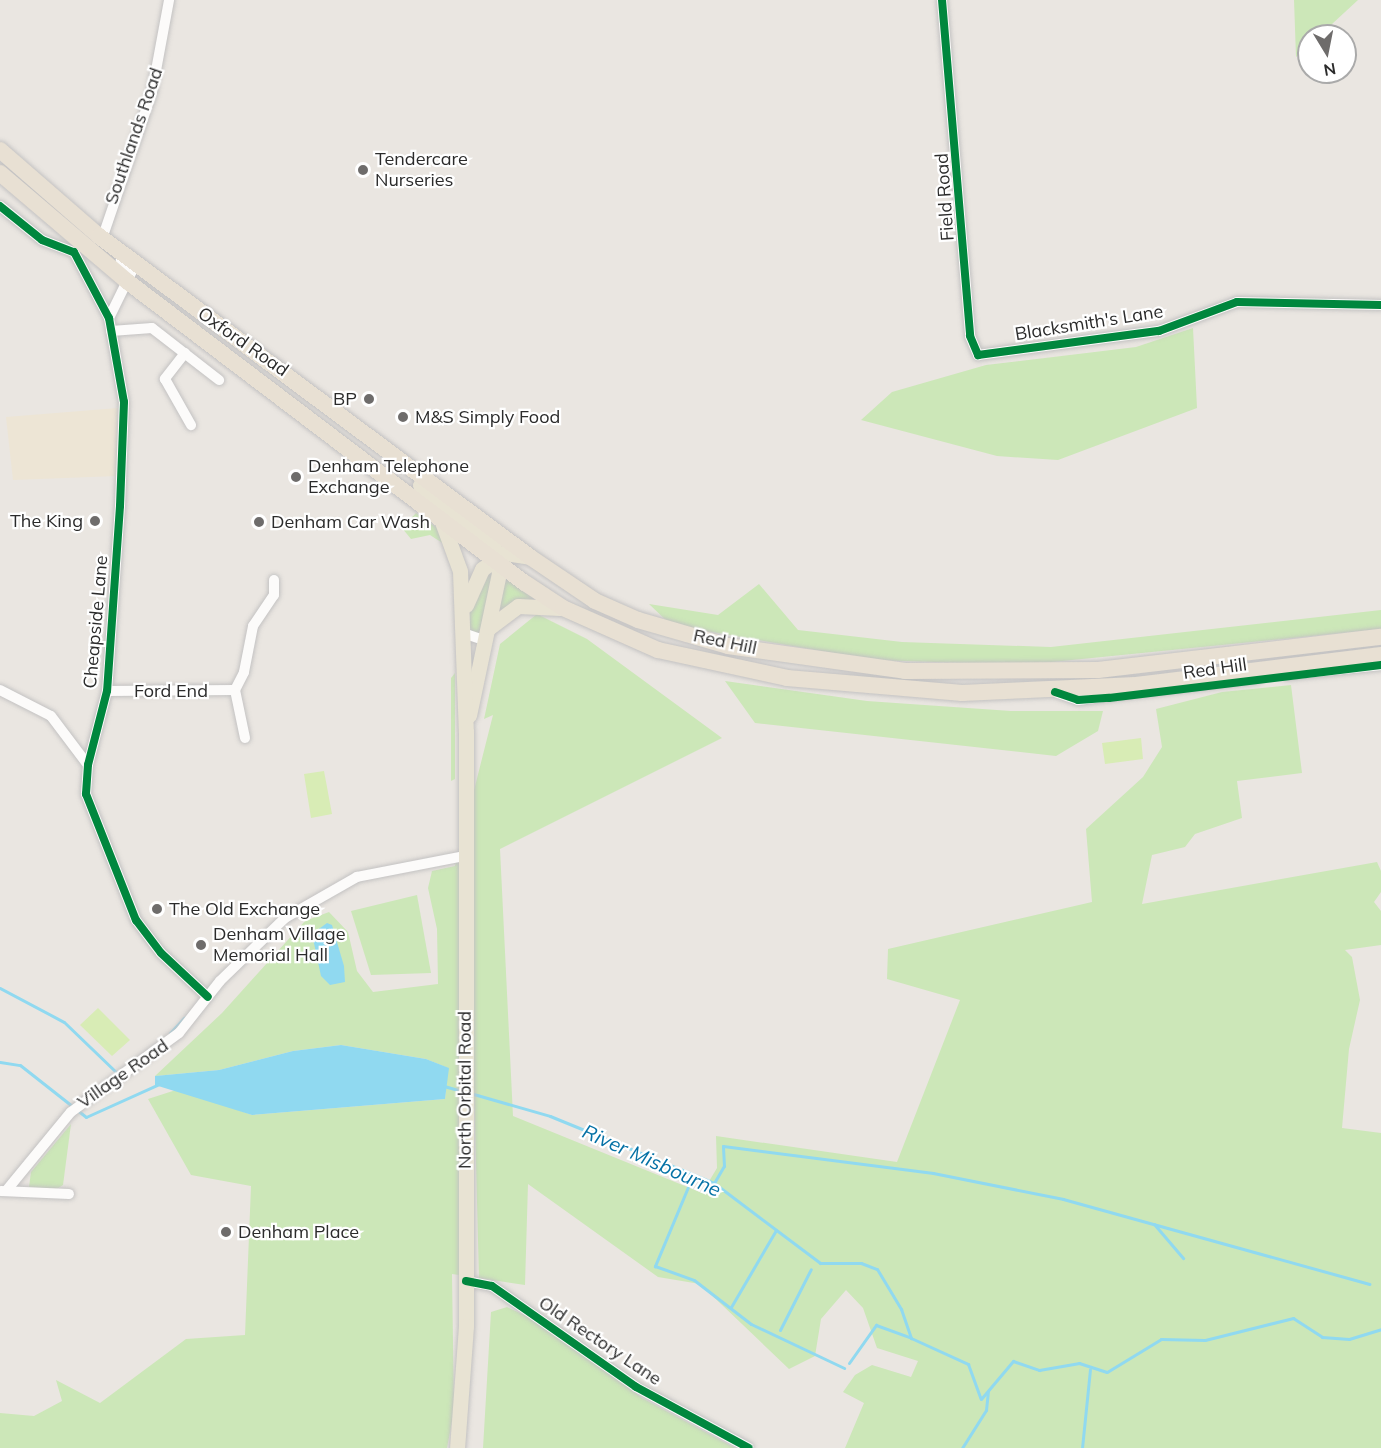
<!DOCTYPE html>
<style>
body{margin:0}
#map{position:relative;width:1381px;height:1448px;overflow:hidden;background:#eae6e1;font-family:Mulish,sans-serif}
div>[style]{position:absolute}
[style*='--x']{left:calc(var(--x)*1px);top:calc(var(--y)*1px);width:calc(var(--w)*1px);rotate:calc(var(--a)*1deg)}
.education>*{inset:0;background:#ede5d5}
.green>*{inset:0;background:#cce7b8}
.pitch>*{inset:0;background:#d8ecb5}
.water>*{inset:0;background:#90d9f0}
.stream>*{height:3px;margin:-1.5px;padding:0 1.5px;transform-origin:1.5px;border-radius:1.5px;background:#90d9f0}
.roads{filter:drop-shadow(0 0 2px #c3c2c2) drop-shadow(0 0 2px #c3c2c2)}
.minor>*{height:10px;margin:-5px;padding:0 5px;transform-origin:5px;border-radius:5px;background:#fcfbfa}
.primary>*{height:15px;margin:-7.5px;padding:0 7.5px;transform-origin:7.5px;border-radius:7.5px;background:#e8e3d3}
.trunk>*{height:16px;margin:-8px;padding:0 8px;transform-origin:8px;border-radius:8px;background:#e8e0d3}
.cycleway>*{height:8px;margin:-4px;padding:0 4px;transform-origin:4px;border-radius:4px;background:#00873e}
.dots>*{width:16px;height:16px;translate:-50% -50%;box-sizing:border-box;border:3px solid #fff;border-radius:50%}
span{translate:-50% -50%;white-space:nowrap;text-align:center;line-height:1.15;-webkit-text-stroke:4.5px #fff;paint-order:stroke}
.street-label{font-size:18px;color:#2b2b2b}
.poi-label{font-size:18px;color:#2b2b2b}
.left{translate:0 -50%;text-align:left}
.right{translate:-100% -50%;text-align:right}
.water-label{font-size:20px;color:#0571a5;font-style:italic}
.north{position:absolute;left:1297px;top:24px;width:60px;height:60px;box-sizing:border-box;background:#fff;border:2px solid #aaa;border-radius:50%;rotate:170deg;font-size:16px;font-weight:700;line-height:24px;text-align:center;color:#2b2b2b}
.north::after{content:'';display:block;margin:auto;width:21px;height:27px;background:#6e6c6b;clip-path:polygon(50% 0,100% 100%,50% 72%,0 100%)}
</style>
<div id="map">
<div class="education">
<i style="clip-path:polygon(118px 408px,117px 476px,13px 480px,6px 417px)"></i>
</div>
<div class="green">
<i style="clip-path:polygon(1294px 0,1358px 0,1319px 36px,1309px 36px,1309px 45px,1296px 57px)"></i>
<i style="clip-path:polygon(1193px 328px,1197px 408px,1058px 460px,997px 456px,861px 420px,892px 392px,986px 365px,1136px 347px)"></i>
<i style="clip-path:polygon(416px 513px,436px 527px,444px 544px,430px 535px,411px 539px,402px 528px)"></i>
<i style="clip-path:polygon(492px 566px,492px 583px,479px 634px,470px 630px,470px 611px)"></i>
<i style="clip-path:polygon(506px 574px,541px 600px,520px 600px,497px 616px)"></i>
<i style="clip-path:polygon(759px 584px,798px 630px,902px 642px,1051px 647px,1381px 610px,1381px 629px,1022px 665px,874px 660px,671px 625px,649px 604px,718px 615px)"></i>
<i style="clip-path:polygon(537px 614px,587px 639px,722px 738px,500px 849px,513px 1116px,702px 1193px,717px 1168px,716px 1136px,897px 1162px,960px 1000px,887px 979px,888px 949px,1092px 902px,1086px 829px,1143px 777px,1162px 747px,1156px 709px,1222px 692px,1291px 685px,1302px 773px,1237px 781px,1242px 818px,1195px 834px,1185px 847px,1152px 855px,1142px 904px,1377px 862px,1381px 871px,1381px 892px,1374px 902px,1381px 911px,1381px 945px,1345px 950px,1352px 957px,1360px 1000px,1349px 1049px,1342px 1128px,1381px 1133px,1381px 1448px,845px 1448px,864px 1403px,843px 1392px,855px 1375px,872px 1365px,911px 1377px,918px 1361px,877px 1348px,863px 1308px,846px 1290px,821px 1319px,815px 1356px,789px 1369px,700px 1284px,658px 1277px,528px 1184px,525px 1285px,479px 1278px,467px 818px,493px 715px,484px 719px,500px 644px)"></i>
<i style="clip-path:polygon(455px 673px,455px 779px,451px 781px,451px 678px)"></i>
<i style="clip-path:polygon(725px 681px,867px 701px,1011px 711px,1103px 711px,1098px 731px,1056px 756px,755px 723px)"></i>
<i style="clip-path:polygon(460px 847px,466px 1276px,452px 1274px,454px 1411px,447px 1448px,0 1448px,0 1413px,34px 1416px,62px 1401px,56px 1380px,100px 1403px,186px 1339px,245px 1335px,251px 1186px,191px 1175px,148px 1099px,179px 1089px,252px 1115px,445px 1099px,448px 1068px,426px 1059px,341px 1045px,293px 1051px,219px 1070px,155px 1076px,222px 1013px,305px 921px,329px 912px,348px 932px,357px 971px,373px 992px,438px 984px,437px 929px,428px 888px,432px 871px,455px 866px)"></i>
<i style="clip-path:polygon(417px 895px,431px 973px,371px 975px,351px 911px)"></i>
<i style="clip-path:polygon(71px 1124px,63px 1185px,55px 1190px,29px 1187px,31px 1172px)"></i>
<i style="clip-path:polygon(507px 1307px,537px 1321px,642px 1398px,735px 1448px,483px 1448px,491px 1312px)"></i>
</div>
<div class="pitch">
<i style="clip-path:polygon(1141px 738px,1143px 759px,1105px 764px,1102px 743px)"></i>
<i style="clip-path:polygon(324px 771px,332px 814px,311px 818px,304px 774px)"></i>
<i style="clip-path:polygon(98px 1008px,130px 1040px,112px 1056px,80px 1025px)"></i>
</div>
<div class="water">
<i style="clip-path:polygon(327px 923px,332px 925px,344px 966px,345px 982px,330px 985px,321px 976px,312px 934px)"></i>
<i style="clip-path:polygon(341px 1045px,426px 1059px,449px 1068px,445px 1099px,252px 1115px,155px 1085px,155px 1076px,219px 1070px,293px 1051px)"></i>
</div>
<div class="stream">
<i style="--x:0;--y:988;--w:72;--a:28"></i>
<i style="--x:64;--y:1022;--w:75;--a:43.9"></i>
<i style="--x:170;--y:1033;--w:21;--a:-47"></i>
<i style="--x:0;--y:1062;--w:20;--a:9"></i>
<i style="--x:20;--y:1065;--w:84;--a:38.2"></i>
<i style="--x:86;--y:1117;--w:80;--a:-24.3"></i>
<i style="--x:444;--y:1086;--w:18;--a:16"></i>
<i style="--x:470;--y:1093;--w:83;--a:16"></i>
<i style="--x:550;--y:1116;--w:177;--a:22.2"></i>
<i style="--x:714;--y:1183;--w:133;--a:37"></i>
<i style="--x:820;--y:1263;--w:41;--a:0"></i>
<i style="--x:861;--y:1263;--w:17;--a:21"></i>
<i style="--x:877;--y:1269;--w:47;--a:59"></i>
<i style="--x:901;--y:1309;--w:31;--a:71"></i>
<i style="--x:911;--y:1338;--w:63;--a:24.5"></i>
<i style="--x:968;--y:1364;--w:37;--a:70"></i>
<i style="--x:981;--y:1399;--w:50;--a:-49.9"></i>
<i style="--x:1013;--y:1361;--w:28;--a:19"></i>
<i style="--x:1039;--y:1370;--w:41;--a:-9.9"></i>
<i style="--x:1079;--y:1363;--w:29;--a:18"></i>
<i style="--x:1107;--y:1372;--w:63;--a:-31.4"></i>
<i style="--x:1161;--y:1339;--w:44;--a:1.3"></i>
<i style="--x:1205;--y:1340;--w:91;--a:-14"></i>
<i style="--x:1293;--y:1318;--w:35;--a:33"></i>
<i style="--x:1322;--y:1337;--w:27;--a:4"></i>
<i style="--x:1349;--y:1339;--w:34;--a:-17"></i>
<i style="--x:693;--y:1175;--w:99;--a:112.7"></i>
<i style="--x:655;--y:1266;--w:41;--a:19.7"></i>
<i style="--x:694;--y:1280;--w:72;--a:37.7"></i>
<i style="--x:751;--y:1324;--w:103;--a:25.3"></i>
<i style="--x:714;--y:1183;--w:20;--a:-60"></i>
<i style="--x:724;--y:1166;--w:20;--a:-93"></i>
<i style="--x:723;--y:1146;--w:212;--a:7.3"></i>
<i style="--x:933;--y:1173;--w:133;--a:11.3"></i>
<i style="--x:1063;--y:1199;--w:318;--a:15.5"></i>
<i style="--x:1154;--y:1224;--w:45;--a:49.5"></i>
<i style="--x:731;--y:1307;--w:89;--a:-59.7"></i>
<i style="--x:780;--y:1330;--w:68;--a:-63.1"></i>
<i style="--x:849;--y:1363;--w:47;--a:-54.6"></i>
<i style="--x:876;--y:1325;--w:37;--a:20"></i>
<i style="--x:962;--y:1448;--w:45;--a:-57.7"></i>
<i style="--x:986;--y:1410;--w:18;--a:-84"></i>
<i style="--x:1082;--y:1448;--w:79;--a:-84.2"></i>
</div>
<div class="roads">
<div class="minor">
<i style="--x:942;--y:0;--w:337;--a:85.2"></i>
<i style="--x:970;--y:336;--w:21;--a:67"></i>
<i style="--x:978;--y:355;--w:183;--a:-7.6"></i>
<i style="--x:1159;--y:331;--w:83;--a:-20.4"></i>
<i style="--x:1237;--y:302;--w:144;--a:1.2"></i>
<i style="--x:0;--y:206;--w:54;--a:39"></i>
<i style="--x:42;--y:240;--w:34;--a:21"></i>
<i style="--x:74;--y:252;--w:75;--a:62.1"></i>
<i style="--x:109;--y:318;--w:85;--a:79.9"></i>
<i style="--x:124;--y:402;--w:104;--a:92.2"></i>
<i style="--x:120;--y:506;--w:185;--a:94"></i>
<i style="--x:107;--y:691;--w:76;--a:104.4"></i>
<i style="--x:88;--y:765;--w:29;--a:94"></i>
<i style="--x:86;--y:794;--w:136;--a:68.4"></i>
<i style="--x:136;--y:920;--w:41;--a:52.9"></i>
<i style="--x:161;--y:953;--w:64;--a:43.1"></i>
<i style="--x:102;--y:239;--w:155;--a:-71.2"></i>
<i style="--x:152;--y:92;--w:94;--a:-79.5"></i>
<i style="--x:109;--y:318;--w:52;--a:-63.9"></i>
<i style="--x:132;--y:271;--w:16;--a:-135"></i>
<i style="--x:111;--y:331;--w:41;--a:-4.2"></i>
<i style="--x:152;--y:328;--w:85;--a:37.8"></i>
<i style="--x:185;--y:353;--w:33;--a:128"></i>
<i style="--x:165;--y:379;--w:53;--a:60.5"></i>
<i style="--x:463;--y:633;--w:24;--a:19"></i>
<i style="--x:1286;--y:675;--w:96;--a:-6"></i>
<i style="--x:0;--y:690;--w:57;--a:27"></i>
<i style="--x:51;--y:716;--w:61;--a:52.9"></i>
<i style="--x:235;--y:690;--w:49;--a:78.2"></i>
<i style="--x:107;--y:691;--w:128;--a:-0.4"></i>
<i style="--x:235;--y:690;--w:20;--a:-63"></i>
<i style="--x:244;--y:672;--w:47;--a:-78.9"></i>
<i style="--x:253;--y:626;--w:37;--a:-56"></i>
<i style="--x:274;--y:595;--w:15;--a:-90"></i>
<i style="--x:1055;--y:692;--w:24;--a:19"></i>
<i style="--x:1078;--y:700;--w:181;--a:-7"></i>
<i style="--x:1;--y:1191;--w:68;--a:2.5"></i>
<i style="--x:6;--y:1191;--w:102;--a:-50.6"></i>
<i style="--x:71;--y:1112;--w:134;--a:-36.2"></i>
<i style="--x:179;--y:1033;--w:66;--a:-51.7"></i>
<i style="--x:220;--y:981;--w:91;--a:-44.1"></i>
<i style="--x:285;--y:918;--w:83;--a:-29.7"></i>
<i style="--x:357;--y:877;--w:109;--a:-11.1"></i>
<i style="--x:466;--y:1281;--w:26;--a:11"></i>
<i style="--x:492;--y:1286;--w:176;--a:35"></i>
<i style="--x:636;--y:1387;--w:128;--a:28.4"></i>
</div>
<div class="primary">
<i style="--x:420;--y:485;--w:93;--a:38"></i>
<i style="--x:493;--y:542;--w:32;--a:79"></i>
<i style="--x:499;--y:573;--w:145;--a:101.9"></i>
<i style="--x:441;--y:519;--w:55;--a:69.9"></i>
<i style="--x:460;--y:571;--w:161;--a:87.9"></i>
<i style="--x:466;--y:732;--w:594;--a:90"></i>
<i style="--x:466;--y:1326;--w:122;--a:94.2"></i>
<i style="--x:466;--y:605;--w:39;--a:-66"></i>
<i style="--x:482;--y:569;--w:28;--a:-35"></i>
<i style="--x:505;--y:553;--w:25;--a:9"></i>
<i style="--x:490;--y:627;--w:35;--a:-37"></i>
<i style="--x:518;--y:606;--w:42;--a:2.7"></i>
</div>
<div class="trunk">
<i style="--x:0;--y:150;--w:131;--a:41"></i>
<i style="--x:99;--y:236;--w:537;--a:36.68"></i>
<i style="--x:530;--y:557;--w:78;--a:34.1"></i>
<i style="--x:595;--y:601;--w:47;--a:23.8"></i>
<i style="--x:638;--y:620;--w:94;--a:16.1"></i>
<i style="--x:728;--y:646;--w:179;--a:8"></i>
<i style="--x:905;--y:671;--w:193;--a:-0.3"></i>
<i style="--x:1098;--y:670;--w:285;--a:-6.7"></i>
<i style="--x:0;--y:173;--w:168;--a:40.4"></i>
<i style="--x:128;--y:282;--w:498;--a:37.2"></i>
<i style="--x:525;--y:583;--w:45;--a:33.3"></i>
<i style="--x:563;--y:608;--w:104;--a:23.9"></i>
<i style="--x:658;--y:650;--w:132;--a:12.2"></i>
<i style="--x:787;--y:678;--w:176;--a:4.9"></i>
<i style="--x:962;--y:693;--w:174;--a:-2.6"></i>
<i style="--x:1136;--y:685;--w:247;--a:-7"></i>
</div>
</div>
<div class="cycleway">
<i style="--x:942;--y:0;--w:337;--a:85.2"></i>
<i style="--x:970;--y:336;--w:21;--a:67"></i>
<i style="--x:978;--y:355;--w:183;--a:-7.6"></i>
<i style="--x:1159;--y:331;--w:83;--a:-20.4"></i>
<i style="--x:1237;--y:302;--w:144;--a:1.2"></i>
<i style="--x:0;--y:206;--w:54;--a:39"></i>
<i style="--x:42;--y:240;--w:34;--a:21"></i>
<i style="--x:74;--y:252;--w:75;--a:62.1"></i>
<i style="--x:109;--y:318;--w:85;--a:79.9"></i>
<i style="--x:124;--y:402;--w:104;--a:92.2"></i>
<i style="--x:120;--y:506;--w:185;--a:94"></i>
<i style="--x:107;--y:691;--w:76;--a:104.4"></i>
<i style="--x:88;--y:765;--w:29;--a:94"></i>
<i style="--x:86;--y:794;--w:136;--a:68.4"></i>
<i style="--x:136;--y:920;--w:41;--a:52.9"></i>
<i style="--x:161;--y:953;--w:64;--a:43.1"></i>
<i style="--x:1055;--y:692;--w:24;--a:19"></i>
<i style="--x:1078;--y:700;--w:31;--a:-4"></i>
<i style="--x:1109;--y:698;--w:274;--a:-6.9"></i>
<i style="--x:466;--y:1281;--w:26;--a:11"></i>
<i style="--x:492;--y:1286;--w:176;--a:35"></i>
<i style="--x:636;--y:1387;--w:128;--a:28.4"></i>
</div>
<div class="dots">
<i style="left:363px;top:170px;background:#6e6c6b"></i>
<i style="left:369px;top:399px;background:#6e6c6b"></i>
<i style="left:403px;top:417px;background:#6e6c6b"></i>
<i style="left:296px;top:477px;background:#6e6c6b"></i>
<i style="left:95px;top:521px;background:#6e6c6b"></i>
<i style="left:259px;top:522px;background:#6e6c6b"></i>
<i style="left:157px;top:909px;background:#6e6c6b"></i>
<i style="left:201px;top:945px;background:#6e6c6b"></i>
<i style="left:226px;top:1232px;background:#6e6c6b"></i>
</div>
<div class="street-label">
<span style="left:134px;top:136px;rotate:-71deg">Southlands Road</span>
<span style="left:945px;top:197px;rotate:-94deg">Field Road</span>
<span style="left:1089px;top:323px;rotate:-9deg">Blacksmith's Lane</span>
<span style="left:243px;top:342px;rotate:35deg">Oxford Road</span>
<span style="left:96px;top:622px;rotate:-85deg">Cheapside Lane</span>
<span style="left:725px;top:642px;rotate:12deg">Red Hill</span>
<span style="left:1215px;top:669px;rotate:-8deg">Red Hill</span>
<span style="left:171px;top:691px">Ford End</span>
<span style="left:123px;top:1074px;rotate:-35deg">Village Road</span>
<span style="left:465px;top:1090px;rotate:-90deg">North Orbital Road</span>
<span style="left:600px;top:1341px;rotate:34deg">Old Rectory Lane</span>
</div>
<div class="poi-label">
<span class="left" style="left:375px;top:170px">Tendercare<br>Nurseries</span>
<span class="right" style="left:357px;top:399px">BP</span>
<span class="left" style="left:415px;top:417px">M&amp;S Simply Food</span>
<span class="left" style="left:308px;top:477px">Denham Telephone<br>Exchange</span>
<span class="right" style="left:83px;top:521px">The King</span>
<span class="left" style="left:271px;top:522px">Denham Car Wash</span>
<span class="left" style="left:169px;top:909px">The Old Exchange</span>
<span class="left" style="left:213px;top:945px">Denham Village<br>Memorial Hall</span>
<span class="left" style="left:238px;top:1232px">Denham Place</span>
</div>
<div class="water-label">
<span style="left:652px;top:1160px;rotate:24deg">River Misbourne</span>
</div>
<div class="north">N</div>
</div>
